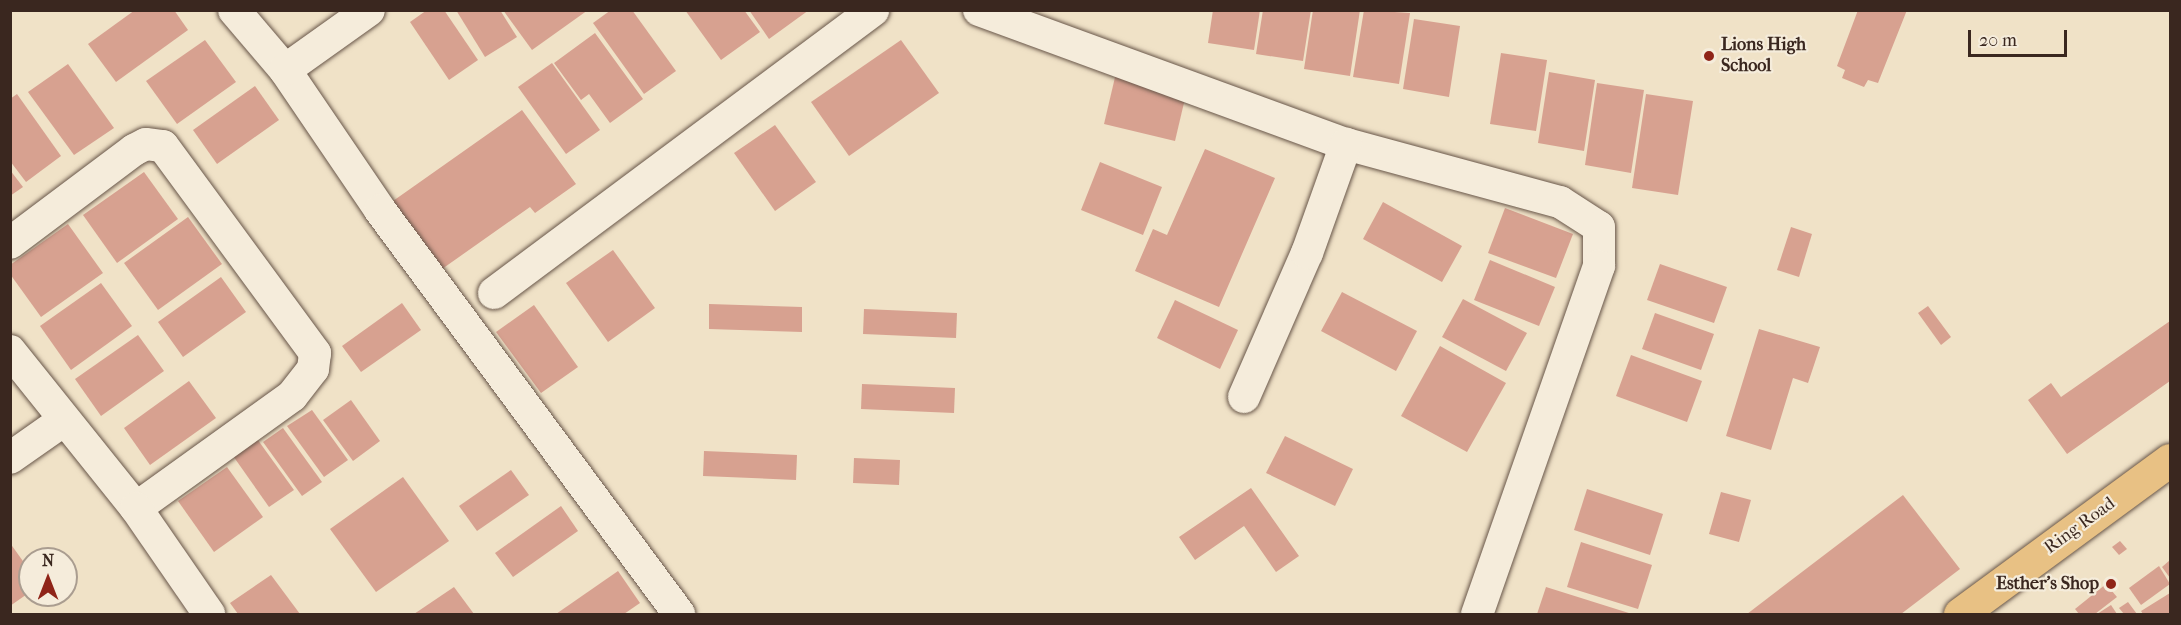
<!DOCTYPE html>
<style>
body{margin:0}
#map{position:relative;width:2181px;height:625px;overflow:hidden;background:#f0e2c7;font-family:"IM FELL French Canon",serif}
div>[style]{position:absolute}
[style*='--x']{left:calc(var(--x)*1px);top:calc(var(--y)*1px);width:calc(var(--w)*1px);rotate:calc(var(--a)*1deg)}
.building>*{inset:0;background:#d7a190}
.roads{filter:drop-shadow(0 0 2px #685649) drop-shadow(0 0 2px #685649)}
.minor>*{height:32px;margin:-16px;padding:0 16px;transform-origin:16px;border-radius:16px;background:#f5ecdb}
.major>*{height:33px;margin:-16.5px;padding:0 16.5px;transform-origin:16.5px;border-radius:16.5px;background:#e8c184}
.dots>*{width:16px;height:16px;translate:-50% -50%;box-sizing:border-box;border:3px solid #f5ecdb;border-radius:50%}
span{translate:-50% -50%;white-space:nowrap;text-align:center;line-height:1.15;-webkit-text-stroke:4.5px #f5ecdb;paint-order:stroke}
.poi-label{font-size:18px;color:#3a271f;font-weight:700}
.left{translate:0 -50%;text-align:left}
.right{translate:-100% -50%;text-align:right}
.street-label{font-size:18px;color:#3a271f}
.frame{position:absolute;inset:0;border:12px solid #3a271f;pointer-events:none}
.north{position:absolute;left:18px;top:547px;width:60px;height:60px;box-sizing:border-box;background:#f5ecdb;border:2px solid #aa9d90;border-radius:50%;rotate:0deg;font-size:16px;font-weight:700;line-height:24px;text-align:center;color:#3a271f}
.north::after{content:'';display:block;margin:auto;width:21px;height:27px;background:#8f2418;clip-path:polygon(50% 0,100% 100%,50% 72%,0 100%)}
.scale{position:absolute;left:1968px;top:30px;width:99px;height:27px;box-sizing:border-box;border:3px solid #3a271f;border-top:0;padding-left:8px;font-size:18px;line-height:21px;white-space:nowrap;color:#3a271f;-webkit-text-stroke:4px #f5ecdb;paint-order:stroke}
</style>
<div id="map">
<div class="building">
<i style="clip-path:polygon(135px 10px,174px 10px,188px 30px,116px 82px,88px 44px)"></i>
<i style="clip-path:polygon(427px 10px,444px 10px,478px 60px,449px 80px,410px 22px)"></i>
<i style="clip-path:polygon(456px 10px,500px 10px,517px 37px,485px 57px)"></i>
<i style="clip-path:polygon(503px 10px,588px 10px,532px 50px)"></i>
<i style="clip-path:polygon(611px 10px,632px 10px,676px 71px,644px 94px,593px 23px)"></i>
<i style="clip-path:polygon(685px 10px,744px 10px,760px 32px,721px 60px)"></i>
<i style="clip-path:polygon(749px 10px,809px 10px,769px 39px)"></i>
<i style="clip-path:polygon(1213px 10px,1260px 10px,1254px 50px,1208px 43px)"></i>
<i style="clip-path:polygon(1263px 10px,1311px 10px,1303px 61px,1256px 54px)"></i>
<i style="clip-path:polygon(1313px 10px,1360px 10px,1350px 76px,1304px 69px)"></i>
<i style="clip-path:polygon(1364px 10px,1410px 13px,1399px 84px,1353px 77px)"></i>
<i style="clip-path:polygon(1858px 10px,1907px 10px,1878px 83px,1868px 80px,1864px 87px,1842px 78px,1845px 70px,1837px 66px)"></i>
<i style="clip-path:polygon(1414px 19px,1460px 26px,1449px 97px,1403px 89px)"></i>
<i style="clip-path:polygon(595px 33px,643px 99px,610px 123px,589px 94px,581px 100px,554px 63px)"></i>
<i style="clip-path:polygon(205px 40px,236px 82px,177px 124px,146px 81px)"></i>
<i style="clip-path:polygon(901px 40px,939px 93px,849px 156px,811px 102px)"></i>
<i style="clip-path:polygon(1501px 53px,1547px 60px,1536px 131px,1490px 124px)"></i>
<i style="clip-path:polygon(552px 63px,600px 130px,566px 154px,518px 87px)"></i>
<i style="clip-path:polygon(68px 64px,114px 128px,74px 155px,28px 92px)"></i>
<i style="clip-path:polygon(1549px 72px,1595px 80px,1584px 151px,1538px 143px)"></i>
<i style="clip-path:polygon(1116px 73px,1187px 90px,1175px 141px,1104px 124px)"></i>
<i style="clip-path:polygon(1597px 83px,1644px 90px,1631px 173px,1585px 165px)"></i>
<i style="clip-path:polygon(255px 86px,279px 120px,217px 164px,193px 130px)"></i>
<i style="clip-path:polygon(17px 94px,61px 156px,26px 182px,10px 161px,10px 99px)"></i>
<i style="clip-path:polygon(1646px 94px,1693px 101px,1678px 195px,1632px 188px)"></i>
<i style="clip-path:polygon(522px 110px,576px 184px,535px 213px,530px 207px,442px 269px,393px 201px)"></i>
<i style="clip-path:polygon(775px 125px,816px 182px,775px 211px,734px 153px)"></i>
<i style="clip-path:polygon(1205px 149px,1275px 178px,1219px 307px,1135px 271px,1153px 229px,1167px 235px)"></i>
<i style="clip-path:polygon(1100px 162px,1162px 187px,1143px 235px,1081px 210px)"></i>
<i style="clip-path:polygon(10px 170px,23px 187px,10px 196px)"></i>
<i style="clip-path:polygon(144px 172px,178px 219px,117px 263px,83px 215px)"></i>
<i style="clip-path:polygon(1383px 202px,1462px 246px,1442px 282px,1363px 239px)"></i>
<i style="clip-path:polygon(1505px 208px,1573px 234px,1556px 278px,1488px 253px)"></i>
<i style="clip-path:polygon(188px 217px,222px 264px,158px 310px,124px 263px)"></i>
<i style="clip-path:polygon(68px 224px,103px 273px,41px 317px,10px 274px,10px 265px)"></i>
<i style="clip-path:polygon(1791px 227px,1812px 234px,1799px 277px,1777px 270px)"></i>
<i style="clip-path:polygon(613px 250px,655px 308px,608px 342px,566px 283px)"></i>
<i style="clip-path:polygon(1490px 260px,1555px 287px,1539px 326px,1474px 300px)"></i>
<i style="clip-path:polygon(1660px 264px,1727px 287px,1714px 323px,1647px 300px)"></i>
<i style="clip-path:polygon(221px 277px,246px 312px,183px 357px,158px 322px)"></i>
<i style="clip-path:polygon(101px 283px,132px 326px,71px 370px,40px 326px)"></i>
<i style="clip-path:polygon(1342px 292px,1417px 331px,1396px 371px,1321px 331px)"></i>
<i style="clip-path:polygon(1463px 299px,1527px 333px,1506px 371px,1442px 337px)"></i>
<i style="clip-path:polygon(1175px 300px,1238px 330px,1220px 369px,1157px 338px)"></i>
<i style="clip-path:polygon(402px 303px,421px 330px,361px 372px,342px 346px)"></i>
<i style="clip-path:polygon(709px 304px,802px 307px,802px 332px,709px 329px)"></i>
<i style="clip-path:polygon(534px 305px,578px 367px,541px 393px,496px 332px)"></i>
<i style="clip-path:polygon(1928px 306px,1951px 337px,1941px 345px,1918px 313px)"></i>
<i style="clip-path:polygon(864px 309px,957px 313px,956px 338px,863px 334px)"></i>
<i style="clip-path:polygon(1655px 313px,1714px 334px,1701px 370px,1642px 349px)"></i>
<i style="clip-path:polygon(2170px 321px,2170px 381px,2067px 454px,2028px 400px,2051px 383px,2061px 397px)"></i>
<i style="clip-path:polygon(1759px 329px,1820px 347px,1808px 383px,1793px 378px,1771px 450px,1726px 436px)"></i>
<i style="clip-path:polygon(138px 335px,164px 371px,101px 416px,75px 379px)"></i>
<i style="clip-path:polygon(1440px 346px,1506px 383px,1467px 452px,1401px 416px)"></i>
<i style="clip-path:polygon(1631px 355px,1702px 381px,1687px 422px,1616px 396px)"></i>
<i style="clip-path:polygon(189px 381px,216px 418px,150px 465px,124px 428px)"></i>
<i style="clip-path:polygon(862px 384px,955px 388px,954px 413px,861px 409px)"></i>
<i style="clip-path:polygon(351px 400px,380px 441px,353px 461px,323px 420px)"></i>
<i style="clip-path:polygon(312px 410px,348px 460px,324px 477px,287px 426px)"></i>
<i style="clip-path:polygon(283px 428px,322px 482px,302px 496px,263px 442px)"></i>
<i style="clip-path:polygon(255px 436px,294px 490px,269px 507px,231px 453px)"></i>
<i style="clip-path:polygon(1285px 436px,1353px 469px,1335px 506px,1266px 473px)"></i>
<i style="clip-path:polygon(704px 451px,797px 455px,796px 480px,703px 476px)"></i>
<i style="clip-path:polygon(854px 458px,900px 460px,899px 485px,853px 483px)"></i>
<i style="clip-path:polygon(227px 467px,263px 517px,214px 552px,178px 501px)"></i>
<i style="clip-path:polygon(511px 470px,529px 495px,477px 531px,459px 506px)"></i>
<i style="clip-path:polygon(403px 477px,449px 541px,376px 592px,330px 529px)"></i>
<i style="clip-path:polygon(1251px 488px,1299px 556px,1276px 572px,1244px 526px,1195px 560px,1179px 537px)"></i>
<i style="clip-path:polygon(1587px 489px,1663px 514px,1650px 555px,1574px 530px)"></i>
<i style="clip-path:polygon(1721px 492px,1751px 500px,1739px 542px,1709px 534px)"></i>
<i style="clip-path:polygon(1903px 495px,1960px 569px,1901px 614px,1747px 614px)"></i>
<i style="clip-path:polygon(561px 506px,578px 531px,513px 577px,495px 553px)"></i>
<i style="clip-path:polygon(2120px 541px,2127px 549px,2119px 555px,2112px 547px)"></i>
<i style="clip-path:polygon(1581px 542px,1652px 565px,1638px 609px,1567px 587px)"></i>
<i style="clip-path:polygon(10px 543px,30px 571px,30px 592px,10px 606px)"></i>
<i style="clip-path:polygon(2170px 560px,2170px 578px,2162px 567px)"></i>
<i style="clip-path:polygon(2159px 566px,2170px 584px,2141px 605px,2129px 588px)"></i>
<i style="clip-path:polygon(618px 571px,640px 603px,624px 614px,556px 614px)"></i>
<i style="clip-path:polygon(271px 575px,300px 614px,238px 614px,230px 603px)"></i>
<i style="clip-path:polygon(2106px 584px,2117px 597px,2095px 614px,2079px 614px,2075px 609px)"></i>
<i style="clip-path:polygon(454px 587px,474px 614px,414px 614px)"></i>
<i style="clip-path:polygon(1546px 587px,1632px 614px,1537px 614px)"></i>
<i style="clip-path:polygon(2170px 593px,2170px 614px,2143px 614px,2141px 611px)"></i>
<i style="clip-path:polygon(2128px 602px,2137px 614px,2124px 614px,2119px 608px)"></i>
<i style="clip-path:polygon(2111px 605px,2117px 614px,2097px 614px)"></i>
</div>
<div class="roads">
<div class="minor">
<i style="--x:234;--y:10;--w:79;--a:49.6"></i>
<i style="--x:285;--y:70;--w:169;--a:55.8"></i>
<i style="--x:380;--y:210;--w:503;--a:53.49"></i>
<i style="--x:979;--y:10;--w:391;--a:20.1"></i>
<i style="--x:1346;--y:144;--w:222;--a:15.2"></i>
<i style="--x:1560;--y:202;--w:46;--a:32.7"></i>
<i style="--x:1599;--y:227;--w:39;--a:90"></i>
<i style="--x:1599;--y:266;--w:369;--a:109.3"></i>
<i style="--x:285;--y:70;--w:103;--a:-35.5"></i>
<i style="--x:10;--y:243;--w:155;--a:-36.9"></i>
<i style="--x:134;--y:150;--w:13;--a:-27"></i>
<i style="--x:146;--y:144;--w:17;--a:7"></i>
<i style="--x:163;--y:146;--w:257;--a:53.7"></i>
<i style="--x:315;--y:353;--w:16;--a:97"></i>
<i style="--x:313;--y:369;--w:34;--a:128"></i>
<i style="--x:292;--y:396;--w:192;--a:144.3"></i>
<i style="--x:494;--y:293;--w:473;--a:-36.7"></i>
<i style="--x:10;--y:351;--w:201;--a:51.3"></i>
<i style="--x:136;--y:508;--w:129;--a:55.4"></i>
<i style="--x:1244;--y:397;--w:157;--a:-66.4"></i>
<i style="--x:1307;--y:253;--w:116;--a:-70.3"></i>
<i style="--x:10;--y:458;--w:66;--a:-35.1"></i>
</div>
<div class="major">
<i style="--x:1960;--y:614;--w:260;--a:-36.3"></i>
</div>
</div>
<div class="dots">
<i style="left:1709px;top:56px;background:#8f2418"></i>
<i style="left:2111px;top:584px;background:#8f2418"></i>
</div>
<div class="poi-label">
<span class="left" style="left:1721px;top:56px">Lions High<br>School</span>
<span class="right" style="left:2099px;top:584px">Esther's Shop</span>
</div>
<div class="street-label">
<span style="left:2080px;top:526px;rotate:-36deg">Ring Road</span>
</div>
<div class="frame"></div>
<div class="north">N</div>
<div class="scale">20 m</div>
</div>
